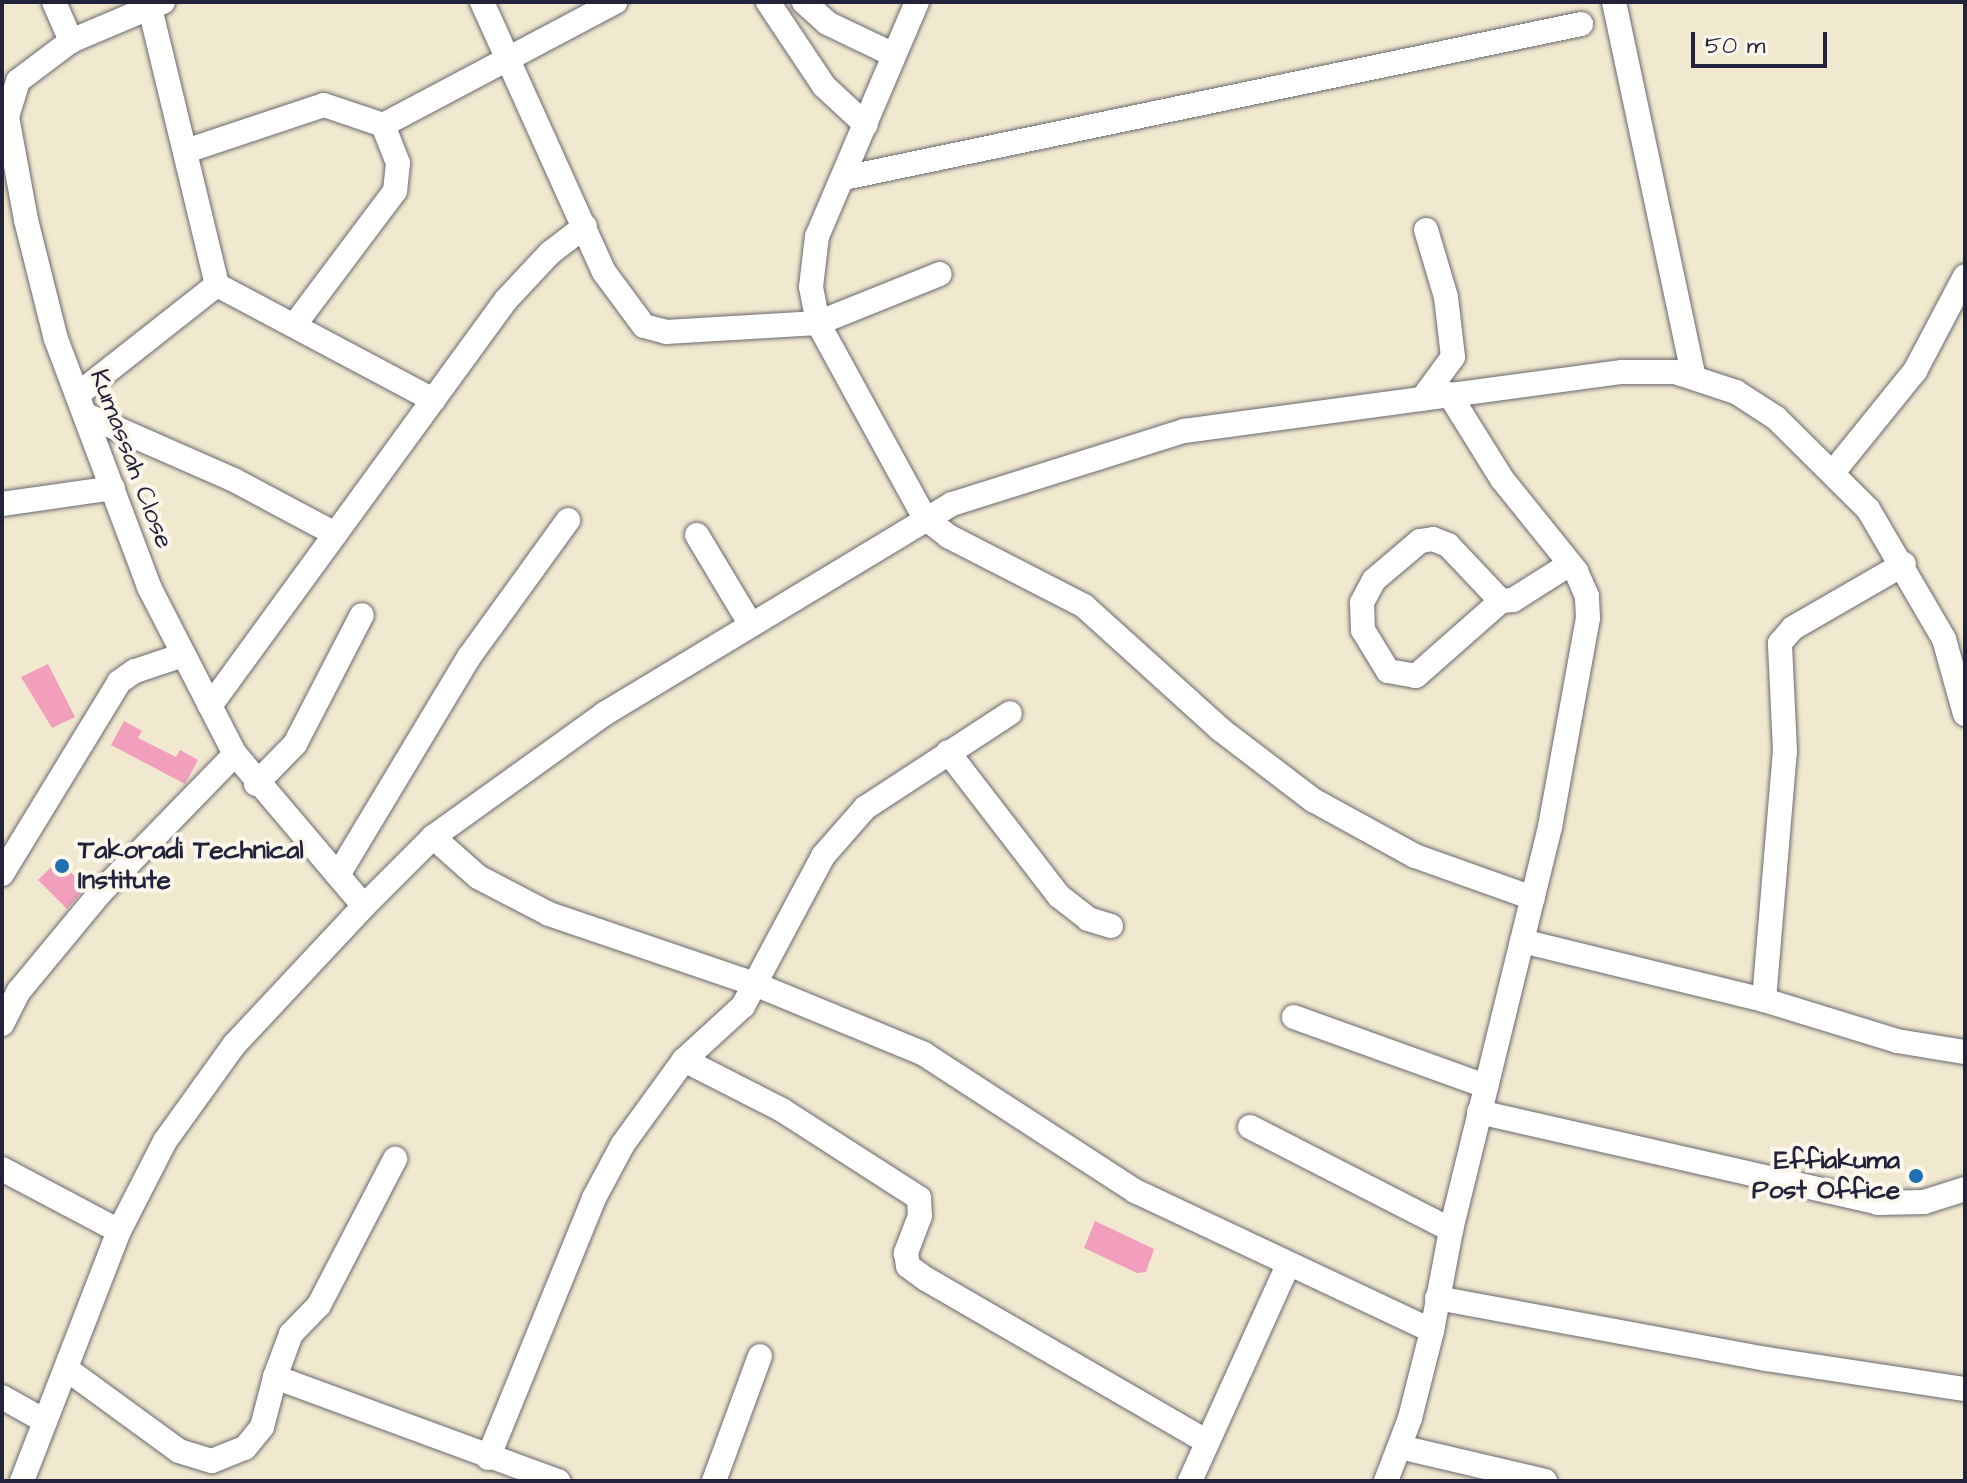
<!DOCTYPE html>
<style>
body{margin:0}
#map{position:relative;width:1967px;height:1483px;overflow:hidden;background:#f1e9cf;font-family:"Architects Daughter",sans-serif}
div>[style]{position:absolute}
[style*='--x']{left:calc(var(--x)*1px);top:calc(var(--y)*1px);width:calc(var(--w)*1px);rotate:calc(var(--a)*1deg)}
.building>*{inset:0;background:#f19fbc}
.roads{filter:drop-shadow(0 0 2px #6a686f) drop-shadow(0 0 2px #6a686f)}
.minor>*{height:24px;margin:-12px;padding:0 12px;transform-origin:12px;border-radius:12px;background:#fff}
.dots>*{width:22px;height:22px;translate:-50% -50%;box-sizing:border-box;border:4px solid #fbf7ec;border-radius:50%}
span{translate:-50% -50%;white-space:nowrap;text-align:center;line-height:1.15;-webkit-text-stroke:8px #fbf7ec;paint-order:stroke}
.street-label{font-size:26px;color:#22223b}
.poi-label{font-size:26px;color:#22223b;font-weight:700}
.left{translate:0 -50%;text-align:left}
.right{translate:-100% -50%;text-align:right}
.frame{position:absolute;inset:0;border:4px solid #22223b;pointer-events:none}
.scale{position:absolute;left:1691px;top:32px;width:136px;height:36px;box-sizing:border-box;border:4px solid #22223b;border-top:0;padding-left:10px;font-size:24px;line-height:28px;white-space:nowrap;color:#22223b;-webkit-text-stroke:6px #fbf7ec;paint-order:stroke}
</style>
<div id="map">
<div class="building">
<i style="clip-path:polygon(48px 664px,75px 717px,52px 728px,21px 677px)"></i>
<i style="clip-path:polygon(124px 721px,142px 731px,138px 738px,176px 757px,180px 750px,198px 760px,185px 784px,111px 745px)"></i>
<i style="clip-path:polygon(58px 860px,86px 887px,67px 909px,38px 880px)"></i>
<i style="clip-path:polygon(1095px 1221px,1154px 1249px,1146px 1272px,1137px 1273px,1084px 1248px)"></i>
</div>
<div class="roads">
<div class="minor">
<i style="--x:54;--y:2;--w:43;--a:66.4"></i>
<i style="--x:163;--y:2;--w:100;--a:157"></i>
<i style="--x:71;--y:41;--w:66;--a:143"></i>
<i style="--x:18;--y:81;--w:38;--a:107"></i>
<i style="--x:7;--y:117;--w:105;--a:79.5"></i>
<i style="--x:26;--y:220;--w:123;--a:75.9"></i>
<i style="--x:56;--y:339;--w:265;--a:69.4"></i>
<i style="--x:149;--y:587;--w:188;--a:62.8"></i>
<i style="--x:235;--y:754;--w:199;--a:49.7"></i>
<i style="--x:482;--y:2;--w:296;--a:65.7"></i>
<i style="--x:604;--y:272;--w:67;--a:53.5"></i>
<i style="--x:644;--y:326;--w:23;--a:15"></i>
<i style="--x:666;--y:332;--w:152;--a:-3.4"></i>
<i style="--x:818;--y:323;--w:131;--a:-21.9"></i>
<i style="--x:768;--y:2;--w:101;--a:56.3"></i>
<i style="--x:824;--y:86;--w:57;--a:42.9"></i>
<i style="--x:804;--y:2;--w:31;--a:42"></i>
<i style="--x:827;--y:23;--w:74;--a:25.5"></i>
<i style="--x:917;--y:2;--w:254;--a:113.1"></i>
<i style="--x:817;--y:236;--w:51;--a:96.7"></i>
<i style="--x:811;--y:287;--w:37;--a:79"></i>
<i style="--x:818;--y:323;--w:221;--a:61.3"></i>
<i style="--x:924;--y:517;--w:31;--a:38"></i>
<i style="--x:948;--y:536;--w:153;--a:27.2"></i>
<i style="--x:1084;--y:606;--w:183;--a:42.1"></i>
<i style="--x:1220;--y:729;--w:117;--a:37.4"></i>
<i style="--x:1313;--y:800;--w:116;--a:28.8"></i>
<i style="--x:1415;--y:856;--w:125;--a:19.6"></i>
<i style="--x:1614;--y:2;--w:383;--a:78"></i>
<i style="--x:150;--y:8;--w:285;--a:76.4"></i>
<i style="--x:217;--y:285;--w:245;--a:28"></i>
<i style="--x:383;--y:125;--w:263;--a:-27.9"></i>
<i style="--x:186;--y:151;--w:145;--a:-18.4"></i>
<i style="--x:324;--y:105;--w:62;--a:18.7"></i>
<i style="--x:383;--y:125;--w:41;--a:68.5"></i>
<i style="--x:398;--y:163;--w:28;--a:96"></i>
<i style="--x:395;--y:191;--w:166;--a:126.9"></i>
<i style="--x:844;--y:178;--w:753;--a:-11.8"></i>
<i style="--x:77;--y:395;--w:178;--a:-38.2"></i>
<i style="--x:1422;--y:399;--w:52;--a:-53.6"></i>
<i style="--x:1453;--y:357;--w:60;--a:-96.7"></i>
<i style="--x:1446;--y:297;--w:70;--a:-106.6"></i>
<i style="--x:86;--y:415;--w:162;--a:23.7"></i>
<i style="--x:234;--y:480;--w:115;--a:28.1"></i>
<i style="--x:1834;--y:471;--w:129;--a:-51"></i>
<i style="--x:1915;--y:371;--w:107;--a:-62.2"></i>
<i style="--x:2;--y:504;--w:112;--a:-8.2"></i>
<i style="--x:697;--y:535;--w:101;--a:59.1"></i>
<i style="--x:1501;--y:601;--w:77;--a:-133.4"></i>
<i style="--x:1448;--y:545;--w:16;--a:-158"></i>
<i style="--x:1433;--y:539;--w:13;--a:171"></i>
<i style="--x:1420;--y:541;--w:60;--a:139.7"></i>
<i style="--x:1374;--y:580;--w:26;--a:118"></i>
<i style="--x:1362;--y:603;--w:27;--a:88"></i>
<i style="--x:1363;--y:630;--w:48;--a:58.6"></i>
<i style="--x:1388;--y:671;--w:28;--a:10"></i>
<i style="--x:1416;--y:676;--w:113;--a:-41.4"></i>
<i style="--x:1501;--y:601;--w:12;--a:-5"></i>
<i style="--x:1513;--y:600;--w:67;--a:-32.3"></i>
<i style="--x:210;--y:706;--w:502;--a:-53.91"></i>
<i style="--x:506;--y:300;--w:64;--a:-46.9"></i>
<i style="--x:550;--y:253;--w:44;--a:-37.6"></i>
<i style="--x:948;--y:752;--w:182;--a:52.4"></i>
<i style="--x:1059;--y:896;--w:37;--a:38"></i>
<i style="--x:1088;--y:919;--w:24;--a:17"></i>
<i style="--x:256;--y:784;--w:56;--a:-45.7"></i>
<i style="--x:295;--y:744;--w:145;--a:-62.6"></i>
<i style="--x:433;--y:837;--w:60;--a:41.6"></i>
<i style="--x:478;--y:877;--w:80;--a:27.5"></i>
<i style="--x:549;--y:914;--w:214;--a:18.8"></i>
<i style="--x:752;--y:983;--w:186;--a:22.4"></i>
<i style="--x:924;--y:1054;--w:252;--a:33"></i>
<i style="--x:1135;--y:1191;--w:328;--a:25.2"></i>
<i style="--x:2;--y:874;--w:225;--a:-58.6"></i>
<i style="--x:119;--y:682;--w:19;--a:-35"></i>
<i style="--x:135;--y:671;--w:51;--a:-18.4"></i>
<i style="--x:338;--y:875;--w:254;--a:-59"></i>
<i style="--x:469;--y:657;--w:169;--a:-54.1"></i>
<i style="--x:1522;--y:941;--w:249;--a:13.7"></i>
<i style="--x:1764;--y:1000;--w:139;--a:17.1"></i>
<i style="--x:1897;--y:1041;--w:69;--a:9.2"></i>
<i style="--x:1764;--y:1000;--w:250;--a:-85.2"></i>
<i style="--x:1785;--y:751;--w:108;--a:-92.7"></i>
<i style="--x:1780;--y:643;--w:20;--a:-49"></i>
<i style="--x:1793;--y:628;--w:128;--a:-30"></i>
<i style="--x:1294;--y:1017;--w:204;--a:19.8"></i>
<i style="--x:2;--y:1024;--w:37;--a:-63"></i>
<i style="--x:19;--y:991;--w:129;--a:-50.4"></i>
<i style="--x:101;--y:892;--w:192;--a:-45.8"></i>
<i style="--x:684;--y:1060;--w:110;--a:27"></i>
<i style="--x:782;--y:1110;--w:163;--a:32.7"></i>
<i style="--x:919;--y:1198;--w:18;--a:87"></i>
<i style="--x:920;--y:1216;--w:40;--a:111"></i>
<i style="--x:906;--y:1253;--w:13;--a:81"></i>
<i style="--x:908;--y:1266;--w:22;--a:36"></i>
<i style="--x:926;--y:1279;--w:325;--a:30.1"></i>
<i style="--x:1479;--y:1112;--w:409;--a:12.8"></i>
<i style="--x:1878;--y:1203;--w:46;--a:-1.2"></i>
<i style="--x:1924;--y:1202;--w:43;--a:-17.6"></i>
<i style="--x:1250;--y:1127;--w:226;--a:27.1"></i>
<i style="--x:2;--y:1169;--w:132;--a:27.9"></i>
<i style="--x:1437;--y:1298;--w:335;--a:10.5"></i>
<i style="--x:1766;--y:1359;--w:201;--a:8.6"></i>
<i style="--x:68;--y:1370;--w:137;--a:36.1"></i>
<i style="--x:179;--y:1451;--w:34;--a:17"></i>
<i style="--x:212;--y:1461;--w:35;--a:-22"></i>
<i style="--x:245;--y:1448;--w:27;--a:-51"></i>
<i style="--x:262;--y:1427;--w:52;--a:-75.4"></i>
<i style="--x:275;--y:1377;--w:302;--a:20.2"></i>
<i style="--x:275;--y:1377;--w:46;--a:-69.6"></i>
<i style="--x:291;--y:1334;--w:40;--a:-46"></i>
<i style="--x:319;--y:1305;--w:165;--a:-62.5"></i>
<i style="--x:2;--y:1397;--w:49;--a:29.2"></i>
<i style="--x:1400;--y:1447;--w:149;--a:13.2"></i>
<i style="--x:488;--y:1458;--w:281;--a:-67.8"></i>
<i style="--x:594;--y:1198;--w:61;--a:-61.8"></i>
<i style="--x:623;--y:1144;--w:104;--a:-54"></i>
<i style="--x:684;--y:1060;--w:80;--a:-42.5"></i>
<i style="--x:743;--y:1006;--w:170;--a:-61.9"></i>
<i style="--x:823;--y:856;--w:64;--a:-48.8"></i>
<i style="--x:865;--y:808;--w:173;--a:-33.2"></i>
<i style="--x:22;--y:1481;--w:268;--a:-68.8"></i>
<i style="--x:119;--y:1231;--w:101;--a:-62.9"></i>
<i style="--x:165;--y:1141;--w:118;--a:-54.3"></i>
<i style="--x:234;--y:1045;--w:190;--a:-46.9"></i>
<i style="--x:364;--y:906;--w:98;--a:-45"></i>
<i style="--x:433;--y:837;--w:211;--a:-35.7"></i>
<i style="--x:604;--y:714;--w:406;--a:-31.1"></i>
<i style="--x:952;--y:504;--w:243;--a:-17.5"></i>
<i style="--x:1184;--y:431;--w:442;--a:-7.7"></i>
<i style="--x:1622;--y:372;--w:53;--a:0"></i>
<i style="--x:1675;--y:372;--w:64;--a:18.2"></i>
<i style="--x:1736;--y:392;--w:48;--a:33"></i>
<i style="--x:1776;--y:418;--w:129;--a:44.7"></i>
<i style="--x:1868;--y:509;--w:151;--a:59.7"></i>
<i style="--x:1944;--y:639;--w:78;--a:74.4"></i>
<i style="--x:714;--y:1481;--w:133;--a:-69.8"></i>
<i style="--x:1190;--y:1481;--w:237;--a:-65.6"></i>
<i style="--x:1386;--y:1481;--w:67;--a:-69.1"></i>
<i style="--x:1410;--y:1418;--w:90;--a:-75.8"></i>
<i style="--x:1432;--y:1331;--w:103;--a:-79.3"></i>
<i style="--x:1451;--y:1230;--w:415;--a:-76.2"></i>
<i style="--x:1550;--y:827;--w:212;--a:-79.7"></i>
<i style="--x:1588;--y:618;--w:22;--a:-93"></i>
<i style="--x:1587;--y:596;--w:27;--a:-114"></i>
<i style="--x:1576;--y:571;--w:118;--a:-128.8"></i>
<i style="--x:1502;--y:479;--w:100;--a:-121.9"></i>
</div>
</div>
<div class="dots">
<i style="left:62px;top:866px;background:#1f6fb2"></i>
<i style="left:1916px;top:1176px;background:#1f6fb2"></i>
</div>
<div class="street-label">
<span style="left:131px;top:459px;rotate:69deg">Kumassah Close</span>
</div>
<div class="poi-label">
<span class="left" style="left:78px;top:866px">Takoradi Technical<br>Institute</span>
<span class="right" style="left:1900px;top:1176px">Effiakuma<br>Post Office</span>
</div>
<div class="frame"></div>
<div class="scale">50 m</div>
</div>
